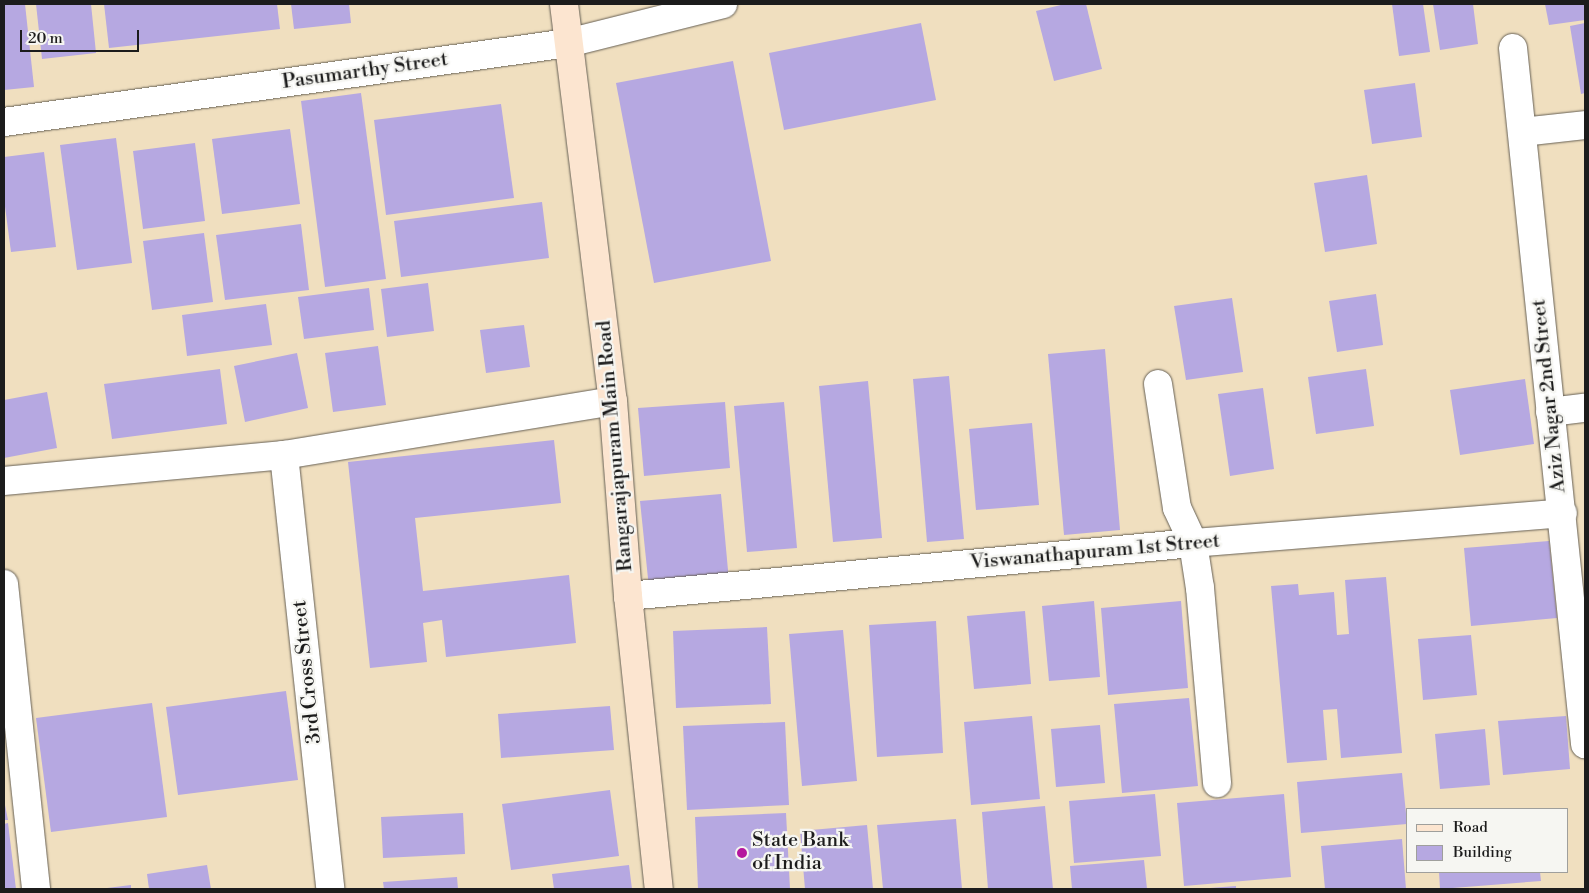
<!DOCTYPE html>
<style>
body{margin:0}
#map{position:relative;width:1589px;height:893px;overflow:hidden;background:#f0dfbf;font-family:"Libre Bodoni",serif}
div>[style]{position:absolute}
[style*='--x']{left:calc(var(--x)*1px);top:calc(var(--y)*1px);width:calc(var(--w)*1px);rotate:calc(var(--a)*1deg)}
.building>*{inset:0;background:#b6a8e1}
.roads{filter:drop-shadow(0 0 1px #666055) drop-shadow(0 0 1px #666055)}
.minor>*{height:28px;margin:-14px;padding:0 14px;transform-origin:14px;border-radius:14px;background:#fff}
.secondary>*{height:28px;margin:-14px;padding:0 14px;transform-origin:14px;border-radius:14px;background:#fce5d0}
.dots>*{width:14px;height:14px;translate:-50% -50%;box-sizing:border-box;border:2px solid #f6f6f2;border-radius:50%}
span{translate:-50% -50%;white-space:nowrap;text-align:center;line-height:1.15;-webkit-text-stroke:4.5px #f6f6f2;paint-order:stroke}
.street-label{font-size:20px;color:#1c1c1c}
.poi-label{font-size:20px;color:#1c1c1c}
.left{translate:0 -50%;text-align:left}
.frame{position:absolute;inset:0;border:5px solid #1c1c1c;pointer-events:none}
.legend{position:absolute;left:1406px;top:808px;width:162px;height:65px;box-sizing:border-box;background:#f6f6f2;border:1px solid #9f9f9c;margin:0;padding:6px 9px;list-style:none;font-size:15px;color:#1c1c1c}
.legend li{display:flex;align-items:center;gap:10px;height:25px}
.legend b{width:25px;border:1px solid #9f9f9c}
.scale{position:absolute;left:20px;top:30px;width:119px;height:22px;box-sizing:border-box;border:2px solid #1c1c1c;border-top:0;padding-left:6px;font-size:15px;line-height:18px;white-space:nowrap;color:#1c1c1c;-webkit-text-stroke:4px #f6f6f2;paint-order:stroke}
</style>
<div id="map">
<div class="building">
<i style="clip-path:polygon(4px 4px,25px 4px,34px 87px,4px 90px)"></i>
<i style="clip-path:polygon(36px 4px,91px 4px,96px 53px,42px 59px)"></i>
<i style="clip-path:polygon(104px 4px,277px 4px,280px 29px,109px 48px)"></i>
<i style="clip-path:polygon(291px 4px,349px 4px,351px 23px,294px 29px)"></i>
<i style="clip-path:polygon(1065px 4px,1086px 4px,1102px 69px,1054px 81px,1036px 11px)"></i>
<i style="clip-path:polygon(1392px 4px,1423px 4px,1430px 52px,1399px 56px)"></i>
<i style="clip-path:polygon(1433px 4px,1473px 4px,1478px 44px,1440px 50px)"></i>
<i style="clip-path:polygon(1545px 4px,1585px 4px,1585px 20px,1549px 25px)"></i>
<i style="clip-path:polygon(921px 23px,936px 100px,784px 130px,769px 53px)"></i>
<i style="clip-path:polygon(1585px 23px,1585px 93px,1581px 94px,1570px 26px)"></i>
<i style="clip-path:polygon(733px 61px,771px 261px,654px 283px,616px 83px)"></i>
<i style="clip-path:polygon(1415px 83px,1422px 137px,1372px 144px,1364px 90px)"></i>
<i style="clip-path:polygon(361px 93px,386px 279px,325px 287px,301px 101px)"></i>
<i style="clip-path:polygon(501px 104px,514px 198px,386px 215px,374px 120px)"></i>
<i style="clip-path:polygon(290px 129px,300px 204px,222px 214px,212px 139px)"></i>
<i style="clip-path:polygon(116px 138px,132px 263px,77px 270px,60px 145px)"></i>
<i style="clip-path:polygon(195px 143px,205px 221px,143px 229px,133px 151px)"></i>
<i style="clip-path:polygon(44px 152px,56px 247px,11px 252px,4px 199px,4px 157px)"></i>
<i style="clip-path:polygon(1367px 175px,1377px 244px,1325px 252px,1314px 183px)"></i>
<i style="clip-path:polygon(542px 202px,549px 258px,401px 277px,394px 221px)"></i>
<i style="clip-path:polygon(301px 224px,309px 290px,225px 300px,216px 235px)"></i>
<i style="clip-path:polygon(204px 233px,213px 302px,152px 310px,143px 241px)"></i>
<i style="clip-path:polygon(428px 283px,434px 331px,387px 337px,381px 289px)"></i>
<i style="clip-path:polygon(369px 288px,374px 330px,304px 339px,298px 297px)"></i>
<i style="clip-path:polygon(1376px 294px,1383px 345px,1337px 352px,1329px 301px)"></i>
<i style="clip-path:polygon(1232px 298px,1243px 372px,1186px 380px,1174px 306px)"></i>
<i style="clip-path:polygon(266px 304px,272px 345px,187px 356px,182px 315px)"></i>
<i style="clip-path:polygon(524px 325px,530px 367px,486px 373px,480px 330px)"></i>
<i style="clip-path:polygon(378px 346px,386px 405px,333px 412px,325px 353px)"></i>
<i style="clip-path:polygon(1105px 349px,1120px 530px,1064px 535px,1048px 354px)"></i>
<i style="clip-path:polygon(297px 353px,308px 408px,245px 422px,234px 366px)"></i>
<i style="clip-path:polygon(220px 369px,227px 424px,112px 439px,104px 384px)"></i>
<i style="clip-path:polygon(1366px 369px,1374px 426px,1316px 434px,1308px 377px)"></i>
<i style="clip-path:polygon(949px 376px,964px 539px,927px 542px,913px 379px)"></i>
<i style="clip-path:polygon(1525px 379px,1534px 444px,1460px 455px,1450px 390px)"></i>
<i style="clip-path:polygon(868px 381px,882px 538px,833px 542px,819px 386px)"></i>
<i style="clip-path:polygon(1263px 388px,1274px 469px,1230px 476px,1218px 394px)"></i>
<i style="clip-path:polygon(47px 392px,57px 448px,4px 458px,4px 400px)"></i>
<i style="clip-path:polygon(725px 402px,730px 468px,644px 476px,638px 408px)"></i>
<i style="clip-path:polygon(784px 402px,797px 548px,747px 552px,734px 406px)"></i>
<i style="clip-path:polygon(1032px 423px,1039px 505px,976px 510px,969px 429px)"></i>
<i style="clip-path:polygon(554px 440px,561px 503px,415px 518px,423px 591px,569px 575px,576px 643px,446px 657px,442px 620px,423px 623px,427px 662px,370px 668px,348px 462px)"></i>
<i style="clip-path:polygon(721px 494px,729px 581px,649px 588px,640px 501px)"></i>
<i style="clip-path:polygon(1549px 541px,1557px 618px,1471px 626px,1464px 548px)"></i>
<i style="clip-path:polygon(1386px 577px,1402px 753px,1341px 758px,1337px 709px,1323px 710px,1327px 760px,1287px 763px,1271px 586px,1298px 584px,1299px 595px,1334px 592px,1337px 635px,1349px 634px,1345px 580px)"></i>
<i style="clip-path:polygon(1094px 601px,1100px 677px,1049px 681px,1042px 606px)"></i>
<i style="clip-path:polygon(1181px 601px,1188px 688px,1108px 695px,1101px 608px)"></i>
<i style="clip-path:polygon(1025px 611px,1031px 684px,974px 689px,967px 616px)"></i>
<i style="clip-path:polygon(936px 621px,943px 753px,877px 757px,869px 625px)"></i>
<i style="clip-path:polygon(767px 627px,771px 704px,676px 708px,673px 631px)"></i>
<i style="clip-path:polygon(843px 630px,857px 781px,802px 786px,789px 634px)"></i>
<i style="clip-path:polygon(1471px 635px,1477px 695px,1423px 700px,1418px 639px)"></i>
<i style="clip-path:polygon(286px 691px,298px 780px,178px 795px,166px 707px)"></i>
<i style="clip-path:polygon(1189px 698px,1198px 786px,1122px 793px,1114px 704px)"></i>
<i style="clip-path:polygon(152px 703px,167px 817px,51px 832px,36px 718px)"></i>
<i style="clip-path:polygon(610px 706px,614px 750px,501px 758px,498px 714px)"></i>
<i style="clip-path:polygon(1032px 716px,1040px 799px,971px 805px,964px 722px)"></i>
<i style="clip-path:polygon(1566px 716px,1570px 769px,1503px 775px,1498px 721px)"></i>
<i style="clip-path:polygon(785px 722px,789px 805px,687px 810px,683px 726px)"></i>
<i style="clip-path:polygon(1100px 725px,1105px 783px,1056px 787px,1051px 729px)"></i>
<i style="clip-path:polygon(1485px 729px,1490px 785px,1440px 789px,1435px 734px)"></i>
<i style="clip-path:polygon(1402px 773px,1407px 824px,1301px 833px,1297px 782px)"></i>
<i style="clip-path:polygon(610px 790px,619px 856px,511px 870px,502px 804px)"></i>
<i style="clip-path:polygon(1155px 794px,1161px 856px,1074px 863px,1069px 801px)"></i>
<i style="clip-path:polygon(1284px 794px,1291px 877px,1184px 886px,1177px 803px)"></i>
<i style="clip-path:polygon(4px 800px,8px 820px,4px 820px)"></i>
<i style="clip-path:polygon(1045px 806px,1053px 889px,988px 889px,982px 812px)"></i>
<i style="clip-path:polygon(463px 813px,465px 854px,383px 858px,381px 817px)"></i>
<i style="clip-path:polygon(786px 813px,790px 889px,698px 889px,695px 817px)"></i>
<i style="clip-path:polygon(956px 819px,962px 889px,883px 889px,877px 825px)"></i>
<i style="clip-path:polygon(8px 823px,16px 889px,4px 889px,4px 824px)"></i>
<i style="clip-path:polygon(867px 825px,873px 889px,805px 889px,800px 831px)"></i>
<i style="clip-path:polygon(1402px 839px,1406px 889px,1325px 889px,1321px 846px)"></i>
<i style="clip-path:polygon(1144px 860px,1147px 889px,1072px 889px,1070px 866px)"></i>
<i style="clip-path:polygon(207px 865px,211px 889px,149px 889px,147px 874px)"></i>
<i style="clip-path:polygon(629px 865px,632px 889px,554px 889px,552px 874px)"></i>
<i style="clip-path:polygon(1439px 872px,1540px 872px,1541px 881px,1440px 889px)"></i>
<i style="clip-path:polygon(457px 877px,458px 889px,384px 889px,383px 882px)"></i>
<i style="clip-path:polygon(131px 885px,131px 889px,107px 889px,107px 888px)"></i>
<i style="clip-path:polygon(1236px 886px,1236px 889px,1210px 889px,1210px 888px)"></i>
</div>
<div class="roads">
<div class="minor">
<i style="--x:1513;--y:48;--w:700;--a:84.09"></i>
<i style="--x:4;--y:122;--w:570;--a:-7.97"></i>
<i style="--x:568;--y:43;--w:160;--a:-14.1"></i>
<i style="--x:1522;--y:132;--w:63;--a:-6.3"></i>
<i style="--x:1158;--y:384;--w:125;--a:81.3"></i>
<i style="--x:1177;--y:508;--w:38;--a:65"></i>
<i style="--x:1193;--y:543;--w:46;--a:81.2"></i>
<i style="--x:1200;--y:588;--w:196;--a:85"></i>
<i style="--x:1550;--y:412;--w:35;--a:-7"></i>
<i style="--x:284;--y:455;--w:436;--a:83.9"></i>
<i style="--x:4;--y:481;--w:281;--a:-5.3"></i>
<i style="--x:284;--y:455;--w:333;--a:-9.3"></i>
<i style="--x:4;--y:584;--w:307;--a:84"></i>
<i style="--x:628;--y:596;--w:567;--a:-5.36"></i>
<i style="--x:1193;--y:543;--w:371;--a:-4.6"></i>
</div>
<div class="secondary">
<i style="--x:564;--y:4;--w:400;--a:83"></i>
<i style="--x:613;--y:401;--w:196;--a:85.6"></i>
<i style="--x:628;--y:596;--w:295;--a:84"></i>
</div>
</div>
<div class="dots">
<i style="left:742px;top:853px;background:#b5179e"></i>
</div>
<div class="street-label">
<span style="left:365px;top:71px;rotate:-8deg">Pasumarthy Street</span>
<span style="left:1549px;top:396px;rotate:-96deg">Aziz Nagar 2nd Street</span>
<span style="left:615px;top:446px;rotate:-95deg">Rangarajapuram Main Road</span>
<span style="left:1095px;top:552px;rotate:-5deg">Viswanathapuram 1st Street</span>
<span style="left:307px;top:672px;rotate:-96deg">3rd Cross Street</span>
</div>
<div class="poi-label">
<span class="left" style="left:752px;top:852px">State Bank<br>of India</span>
</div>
<div class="frame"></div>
<ul class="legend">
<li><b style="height:6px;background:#fce5d0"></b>Road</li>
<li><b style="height:14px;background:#b6a8e1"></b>Building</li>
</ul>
<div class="scale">20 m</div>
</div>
